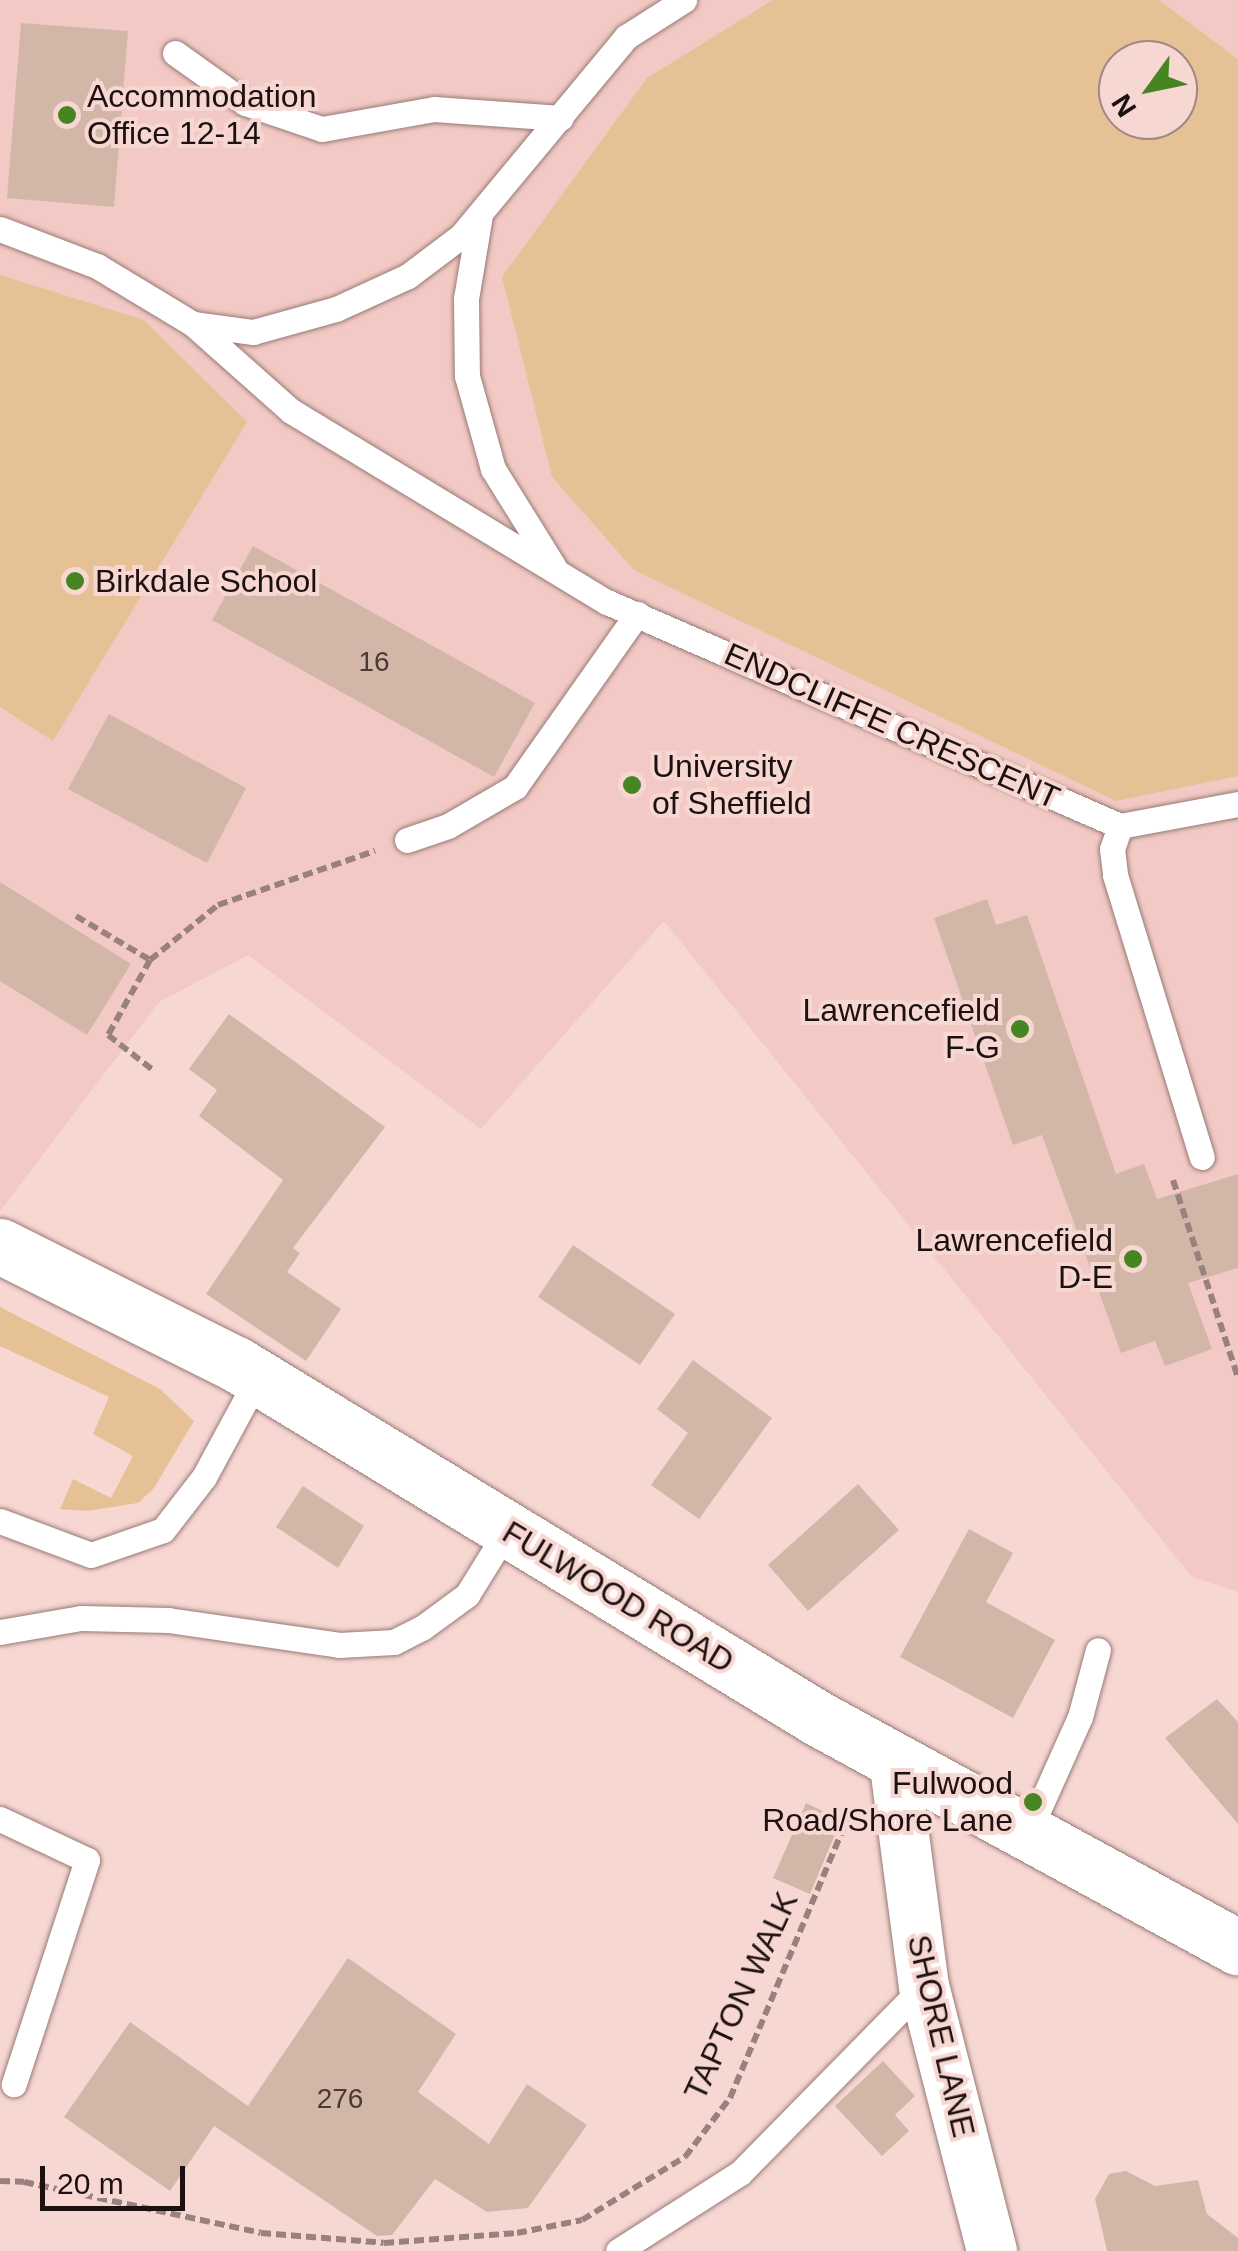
<!DOCTYPE html>
<style>
body{margin:0}
#map{position:relative;width:1238px;height:2251px;overflow:hidden;background:#f7d7d2;font-family:Arial,sans-serif}
div>[style]{position:absolute}
[style*='--x']{left:calc(var(--x)*1px);top:calc(var(--y)*1px);width:calc(var(--w)*1px);rotate:calc(var(--a)*1deg)}
.built>*{inset:0;background:#f2c9c4}
.green>*{inset:0;background:#e7c196}
.building>*{inset:0;background:#d2b7a9}
.path>*{height:6px;margin-top:-3px;transform-origin:0;background:repeating-linear-gradient(90deg,#99827e 0 10px,transparent 0 15px)}
.roads{filter:drop-shadow(0 0 2px #977a76) drop-shadow(0 0 2px #977a76)}
.lane>*{height:25px;margin:-12.5px;padding:0 12.5px;transform-origin:12.5px;border-radius:12.5px;background:#fff}
.street>*{height:50px;margin:-25px;padding:0 25px;transform-origin:25px;border-radius:25px;background:#fff}
.secondary>*{height:55px;margin:-27.5px;padding:0 27.5px;transform-origin:27.5px;border-radius:27.5px;background:#fff}
.dots>*{width:28px;height:28px;translate:-50% -50%;box-sizing:border-box;border:5px solid #f7d7d2;border-radius:50%}
span{translate:-50% -50%;white-space:nowrap;text-align:center;line-height:1.15;-webkit-text-stroke:8px #f7d7d2;paint-order:stroke}
.number-label{font-size:28px;color:#4a3a36}
.number-label span{-webkit-text-stroke-width:0}
.poi-label{font-size:32px;color:#1c1110}
.left{translate:0 -50%;text-align:left}
.right{translate:-100% -50%;text-align:right}
.street-label{font-size:32px;color:#1c1110}
.north{position:absolute;left:1098px;top:40px;width:100px;height:100px;box-sizing:border-box;background:#f7d7d2;border:2px solid #9f8884;border-radius:50%;rotate:237deg;font-size:28px;font-weight:700;line-height:40px;text-align:center;color:#1c1110}
.north::after{content:'';display:block;margin:auto;width:35px;height:45px;background:#478422;clip-path:polygon(50% 0,100% 100%,50% 72%,0 100%)}
.scale{position:absolute;left:40px;top:2166px;width:145px;height:45px;box-sizing:border-box;border:5px solid #1c1110;border-top:0;padding-left:12px;font-size:30px;line-height:35px;white-space:nowrap;color:#1c1110;-webkit-text-stroke:8px #f7d7d2;paint-order:stroke}
</style>
<div id="map">
<div class="built">
<i style="clip-path:polygon(evenodd,0 0,1238px 0,1238px 1592px,1192px 1577px,664px 921px,481px 1129px,248px 955px,159px 1002px,0 1211px,0 0,1118px 60px,1178px 60px,1178px 120px,1118px 120px,1118px 60px)"></i>
</div>
<div class="green">
<i style="clip-path:polygon(evenodd,773px 0,1159px 0,1238px 59px,1238px 776px,1116px 801px,634px 570px,552px 477px,502px 277px,647px 78px,773px 0,1178px 60px,1178px 120px,1118px 120px,1118px 60px,1178px 60px)"></i>
<i style="clip-path:polygon(0 275px,144px 320px,247px 422px,53px 741px,0 707px)"></i>
<i style="clip-path:polygon(0 1307px,160px 1389px,194px 1421px,154px 1488px,138px 1503px,87px 1511px,60px 1509px,73px 1479px,111px 1498px,133px 1456px,93px 1434px,109px 1397px,0 1346px)"></i>
</div>
<div class="building">
<i style="clip-path:polygon(21px 23px,128px 31px,114px 207px,7px 198px)"></i>
<i style="clip-path:polygon(253px 546px,535px 703px,494px 777px,212px 620px)"></i>
<i style="clip-path:polygon(109px 714px,246px 788px,207px 863px,68px 789px)"></i>
<i style="clip-path:polygon(0 882px,131px 964px,87px 1035px,0 981px)"></i>
<i style="clip-path:polygon(987px 899px,996px 925px,1027px 915px,1116px 1174px,1144px 1164px,1157px 1199px,1238px 1174px,1238px 1268px,1188px 1283px,1212px 1349px,1165px 1366px,1155px 1341px,1121px 1353px,1042px 1135px,1013px 1145px,934px 918px)"></i>
<i style="clip-path:polygon(229px 1014px,385px 1127px,293px 1248px,300px 1253px,287px 1272px,341px 1309px,306px 1361px,206px 1294px,283px 1180px,199px 1116px,217px 1090px,189px 1069px)"></i>
<i style="clip-path:polygon(573px 1245px,675px 1314px,640px 1365px,538px 1297px)"></i>
<i style="clip-path:polygon(693px 1360px,772px 1418px,699px 1519px,651px 1485px,688px 1433px,657px 1409px)"></i>
<i style="clip-path:polygon(858px 1484px,899px 1530px,808px 1611px,768px 1565px)"></i>
<i style="clip-path:polygon(303px 1486px,364px 1526px,338px 1568px,276px 1527px)"></i>
<i style="clip-path:polygon(969px 1529px,1013px 1553px,986px 1602px,1055px 1640px,1013px 1718px,900px 1657px)"></i>
<i style="clip-path:polygon(1217px 1699px,1238px 1722px,1238px 1824px,1165px 1738px)"></i>
<i style="clip-path:polygon(806px 1803px,841px 1820px,810px 1894px,773px 1878px)"></i>
<i style="clip-path:polygon(348px 1958px,456px 2034px,418px 2092px,489px 2144px,527px 2084px,587px 2125px,528px 2208px,487px 2212px,435px 2179px,392px 2235px,377px 2236px,214px 2126px,170px 2191px,64px 2117px,130px 2022px,248px 2106px)"></i>
<i style="clip-path:polygon(883px 2061px,915px 2096px,895px 2115px,909px 2131px,882px 2156px,835px 2106px)"></i>
<i style="clip-path:polygon(1126px 2171px,1155px 2186px,1198px 2180px,1207px 2214px,1238px 2238px,1238px 2251px,1107px 2251px,1095px 2199px,1109px 2174px)"></i>
</div>
<div class="path">
<i style="--x:76;--y:916;--w:86;--a:30.7"></i>
<i style="--x:150;--y:960;--w:86;--a:119.2"></i>
<i style="--x:108;--y:1035;--w:58;--a:38"></i>
<i style="--x:150;--y:960;--w:87;--a:-39"></i>
<i style="--x:218;--y:905;--w:166;--a:-19"></i>
<i style="--x:1173;--y:1180;--w:208;--a:71.8"></i>
<i style="--x:0;--y:2181;--w:24;--a:2"></i>
<i style="--x:24;--y:2182;--w:242;--a:12.1"></i>
<i style="--x:261;--y:2233;--w:123;--a:4.6"></i>
<i style="--x:384;--y:2243;--w:133;--a:-4.3"></i>
<i style="--x:517;--y:2233;--w:66;--a:-11.3"></i>
<i style="--x:582;--y:2220;--w:121;--a:-31.5"></i>
<i style="--x:685;--y:2157;--w:74;--a:-52.7"></i>
<i style="--x:730;--y:2098;--w:307;--a:-67.2"></i>
</div>
<div class="roads">
<div class="lane">
<i style="--x:175;--y:53;--w:86;--a:35.5"></i>
<i style="--x:245;--y:103;--w:81;--a:18.7"></i>
<i style="--x:322;--y:129;--w:114;--a:-10.1"></i>
<i style="--x:434;--y:109;--w:127;--a:4.1"></i>
<i style="--x:480;--y:215;--w:85;--a:99.5"></i>
<i style="--x:466;--y:299;--w:77;--a:89.3"></i>
<i style="--x:467;--y:376;--w:97;--a:74.4"></i>
<i style="--x:493;--y:469;--w:115;--a:58.1"></i>
<i style="--x:0;--y:229;--w:104;--a:20.9"></i>
<i style="--x:97;--y:266;--w:112;--a:31.1"></i>
<i style="--x:193;--y:324;--w:131;--a:41.6"></i>
<i style="--x:291;--y:411;--w:369;--a:31.2"></i>
<i style="--x:607;--y:602;--w:560;--a:23.59"></i>
<i style="--x:1120;--y:826;--w:120;--a:-10.6"></i>
<i style="--x:193;--y:324;--w:61;--a:7.6"></i>
<i style="--x:253;--y:332;--w:86;--a:-15.5"></i>
<i style="--x:336;--y:309;--w:79;--a:-24.6"></i>
<i style="--x:408;--y:276;--w:66;--a:-37"></i>
<i style="--x:461;--y:236;--w:259;--a:-50.3"></i>
<i style="--x:626;--y:37;--w:69;--a:-32.5"></i>
<i style="--x:1120;--y:826;--w:24;--a:109"></i>
<i style="--x:1112;--y:849;--w:26;--a:83"></i>
<i style="--x:1115;--y:875;--w:295;--a:72.9"></i>
<i style="--x:407;--y:840;--w:43;--a:-18.9"></i>
<i style="--x:448;--y:826;--w:78;--a:-30.2"></i>
<i style="--x:515;--y:787;--w:212;--a:-54.8"></i>
<i style="--x:0;--y:1521;--w:97;--a:20.5"></i>
<i style="--x:91;--y:1555;--w:76;--a:-19.1"></i>
<i style="--x:163;--y:1530;--w:67;--a:-52.3"></i>
<i style="--x:204;--y:1477;--w:114;--a:-61.6"></i>
<i style="--x:0;--y:1632;--w:82;--a:-9.8"></i>
<i style="--x:81;--y:1618;--w:87;--a:1.3"></i>
<i style="--x:168;--y:1620;--w:173;--a:8.3"></i>
<i style="--x:339;--y:1645;--w:55;--a:-3.1"></i>
<i style="--x:394;--y:1642;--w:31;--a:-27"></i>
<i style="--x:422;--y:1628;--w:56;--a:-36.3"></i>
<i style="--x:467;--y:1595;--w:78;--a:-58.2"></i>
<i style="--x:0;--y:1819;--w:96;--a:25.2"></i>
<i style="--x:87;--y:1860;--w:236;--a:108.1"></i>
<i style="--x:1028;--y:1833;--w:127;--a:-65.9"></i>
<i style="--x:1080;--y:1717;--w:69;--a:-75"></i>
<i style="--x:618;--y:2251;--w:145;--a:-32.6"></i>
<i style="--x:740;--y:2173;--w:262;--a:-45.5"></i>
</div>
<div class="street">
<i style="--x:894;--y:1759;--w:229;--a:82.5"></i>
<i style="--x:924;--y:1986;--w:274;--a:75.6"></i>
</div>
<div class="secondary">
<i style="--x:0;--y:1246;--w:264;--a:26.6"></i>
<i style="--x:236;--y:1364;--w:683;--a:31.34"></i>
<i style="--x:819;--y:1719;--w:477;--a:28.6"></i>
</div>
</div>
<div class="dots">
<i style="left:67px;top:115px;background:#478422"></i>
<i style="left:75px;top:581px;background:#478422"></i>
<i style="left:632px;top:785px;background:#478422"></i>
<i style="left:1020px;top:1029px;background:#478422"></i>
<i style="left:1133px;top:1259px;background:#478422"></i>
<i style="left:1033px;top:1802px;background:#478422"></i>
</div>
<div class="number-label">
<span style="left:374px;top:662px">16</span>
<span style="left:340px;top:2099px">276</span>
</div>
<div class="poi-label">
<span class="left" style="left:87px;top:115px">Accommodation<br>Office 12-14</span>
<span class="left" style="left:95px;top:581px">Birkdale School</span>
<span class="left" style="left:652px;top:785px">University<br>of Sheffield</span>
<span class="right" style="left:1000px;top:1029px">Lawrencefield<br>F-G</span>
<span class="right" style="left:1113px;top:1259px">Lawrencefield<br>D-E</span>
<span class="right" style="left:1013px;top:1802px">Fulwood<br>Road/Shore Lane</span>
</div>
<div class="street-label">
<span style="left:892px;top:726px;rotate:24deg">ENDCLIFFE CRESCENT</span>
<span style="left:618px;top:1597px;rotate:31deg">FULWOOD ROAD</span>
<span style="left:741px;top:1996px;rotate:-65deg">TAPTON WALK</span>
<span style="left:941px;top:2036px;rotate:77deg">SHORE LANE</span>
</div>
<div class="north">N</div>
<div class="scale">20 m</div>
</div>
